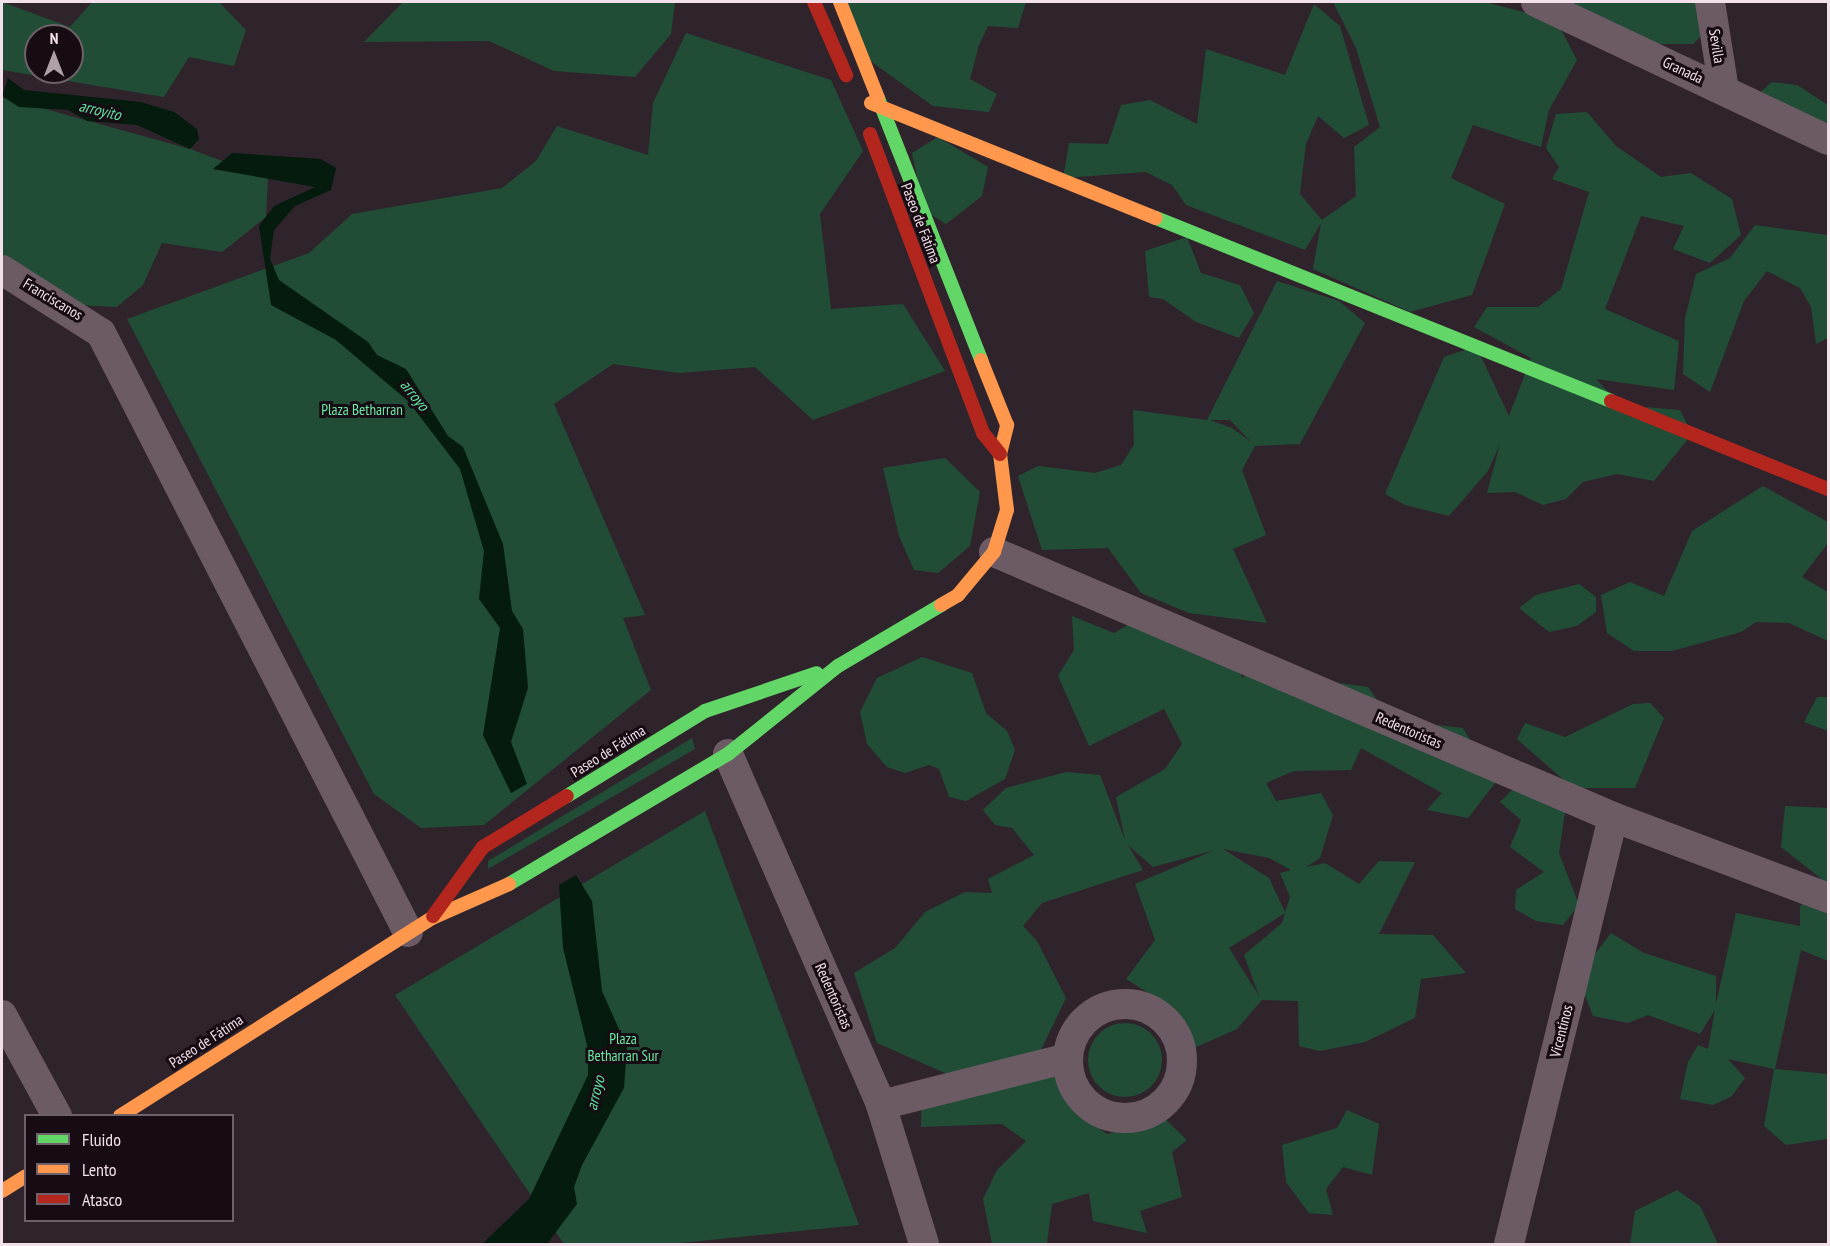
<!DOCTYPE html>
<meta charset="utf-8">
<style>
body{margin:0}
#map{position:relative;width:1830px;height:1246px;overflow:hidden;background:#30242c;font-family:"PT Sans Narrow",sans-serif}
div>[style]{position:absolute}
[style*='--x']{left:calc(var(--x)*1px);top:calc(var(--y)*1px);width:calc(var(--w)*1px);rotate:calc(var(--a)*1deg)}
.green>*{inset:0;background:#214d36}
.round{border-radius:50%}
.water>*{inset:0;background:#041b0e}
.street>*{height:30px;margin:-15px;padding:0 15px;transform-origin:15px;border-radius:15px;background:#6c5a65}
.street>.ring{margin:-15px;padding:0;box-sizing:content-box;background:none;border:30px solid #6c5a65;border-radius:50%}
.fast>*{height:14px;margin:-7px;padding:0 7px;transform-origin:7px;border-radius:7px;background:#63d668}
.slow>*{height:14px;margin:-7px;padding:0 7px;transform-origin:7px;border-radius:7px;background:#ff974d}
.jam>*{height:14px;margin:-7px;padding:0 7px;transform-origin:7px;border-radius:7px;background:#b3261e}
span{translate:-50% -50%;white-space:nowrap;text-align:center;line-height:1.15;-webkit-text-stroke:6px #170c13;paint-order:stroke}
.street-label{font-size:15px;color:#f2e1eb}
.park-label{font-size:15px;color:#6aeba7}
.water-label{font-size:16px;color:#61e3a0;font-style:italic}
.frame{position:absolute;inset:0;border:3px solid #f2e1eb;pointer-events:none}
.legend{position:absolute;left:24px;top:1114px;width:210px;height:108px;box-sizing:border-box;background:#170c13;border:2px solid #6f6169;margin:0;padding:8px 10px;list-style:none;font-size:18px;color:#f2e1eb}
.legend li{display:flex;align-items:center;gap:12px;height:30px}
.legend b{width:30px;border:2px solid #6f6169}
.north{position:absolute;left:24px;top:24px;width:60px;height:60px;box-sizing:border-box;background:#170c13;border:2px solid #6f6169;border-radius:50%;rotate:0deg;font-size:16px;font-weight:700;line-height:24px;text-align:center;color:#f2e1eb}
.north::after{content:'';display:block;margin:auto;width:21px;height:27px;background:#ae9fa8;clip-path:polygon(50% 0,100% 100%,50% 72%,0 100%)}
</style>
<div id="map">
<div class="green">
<i style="clip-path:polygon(evenodd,2px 2px,70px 27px,92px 2px,219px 2px,246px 30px,234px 66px,189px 57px,164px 97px,2px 70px,2px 2px,36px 36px,72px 36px,72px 72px,36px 72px,36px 36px)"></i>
<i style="clip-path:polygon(403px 2px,675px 2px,671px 34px,635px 77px,554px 71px,489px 41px,364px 42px)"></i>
<i style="clip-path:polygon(846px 2px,1026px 2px,1018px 28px,988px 26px,979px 45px,970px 79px,997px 94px,989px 112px,933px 106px,862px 55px)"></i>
<i style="clip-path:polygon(1333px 2px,1485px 2px,1556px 20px,1577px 60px,1549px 110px,1541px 147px,1473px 125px,1451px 178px,1505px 204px,1472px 295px,1410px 312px,1313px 269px,1321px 223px,1305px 250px,1186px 205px,1172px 185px,1146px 172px,1063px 178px,1069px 143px,1108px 144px,1121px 105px,1150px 100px,1197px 124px,1206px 49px,1285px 75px,1314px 4px,1340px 26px,1369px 125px,1344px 138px,1318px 116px,1306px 144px,1300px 194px,1322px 220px,1356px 196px,1354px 147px,1380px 127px,1356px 48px)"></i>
<i style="clip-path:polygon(1539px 2px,1696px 2px,1707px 30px,1693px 44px,1657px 44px)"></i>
<i style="clip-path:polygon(686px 33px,831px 80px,863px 151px,820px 214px,831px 309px,903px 304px,945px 371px,813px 420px,755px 367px,679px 373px,613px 364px,554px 404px,645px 615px,623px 618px,651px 690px,484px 825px,421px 828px,374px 794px,127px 319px,309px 253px,352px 214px,502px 188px,536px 161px,557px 126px,648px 155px,653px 103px)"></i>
<i style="clip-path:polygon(1772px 82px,1797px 85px,1828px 105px,1828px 132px,1756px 96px)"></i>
<i style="clip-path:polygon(2px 97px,190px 149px,268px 178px,266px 217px,222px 252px,162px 243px,143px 285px,117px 307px,77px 305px,2px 261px)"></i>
<i style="clip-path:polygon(1587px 112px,1616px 146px,1661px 177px,1691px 173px,1732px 199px,1741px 235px,1710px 263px,1673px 249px,1684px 226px,1641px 216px,1605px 309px,1679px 341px,1674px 390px,1596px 379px,1621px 405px,1680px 410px,1692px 434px,1654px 481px,1617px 474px,1583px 482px,1566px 499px,1543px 505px,1515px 492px,1487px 493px,1500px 444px,1488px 471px,1449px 516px,1405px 505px,1385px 494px,1444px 357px,1476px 346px,1509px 416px,1531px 358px,1474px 327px,1487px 307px,1538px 307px,1561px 289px,1589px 192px,1552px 179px,1559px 167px,1546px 148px,1556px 114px)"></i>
<i style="clip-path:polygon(938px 137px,988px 167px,982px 196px,946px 224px,924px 210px,912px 153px)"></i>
<i style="clip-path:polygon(1755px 225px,1828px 235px,1828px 338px,1816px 344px,1811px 307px,1800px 288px,1767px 271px,1744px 301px,1710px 392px,1683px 374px,1685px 318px,1696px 274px,1730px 258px)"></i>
<i style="clip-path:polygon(1187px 237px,1201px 273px,1240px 285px,1254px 313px,1239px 338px,1196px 322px,1163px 299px,1149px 297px,1145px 251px)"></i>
<i style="clip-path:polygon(evenodd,1277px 281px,1339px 301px,1365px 323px,1300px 444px,1255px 446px,1242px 470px,1266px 535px,1233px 549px,1267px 623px,1189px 613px,1141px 593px,1108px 548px,1042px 550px,1018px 476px,1038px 466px,1095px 473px,1121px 465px,1134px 445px,1133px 410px,1207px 420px,1277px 281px,1210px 420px,1230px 420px,1251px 442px,1232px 428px,1210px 420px)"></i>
<i style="clip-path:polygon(945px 458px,980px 492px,970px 546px,938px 573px,914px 570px,899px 536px,883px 468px)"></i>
<i style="clip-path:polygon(1763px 486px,1828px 522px,1828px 543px,1802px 577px,1828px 592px,1828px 641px,1789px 623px,1756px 622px,1741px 632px,1672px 651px,1634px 651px,1607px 633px,1601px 595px,1630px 582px,1664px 596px,1692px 531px)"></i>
<i style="clip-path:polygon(1579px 584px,1596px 597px,1596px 612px,1577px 626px,1549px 632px,1519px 608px,1536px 595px)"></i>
<i style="clip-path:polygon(evenodd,1072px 616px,1114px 633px,1135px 621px,1169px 627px,1186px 651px,1218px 648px,1238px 657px,1242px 678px,1257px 667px,1281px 676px,1304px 701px,1331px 682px,1368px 687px,1400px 732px,1419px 723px,1463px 728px,1496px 782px,1468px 818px,1427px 810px,1442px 793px,1361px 748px,1351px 770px,1294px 771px,1266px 783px,1276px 801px,1321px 793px,1333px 815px,1320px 858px,1306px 867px,1325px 863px,1359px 884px,1379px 861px,1415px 862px,1379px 934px,1433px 935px,1466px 973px,1421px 979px,1415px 1018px,1365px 1042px,1320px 1051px,1299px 1046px,1298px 1001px,1262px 1000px,1237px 1029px,1194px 1048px,1171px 1007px,1126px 979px,1155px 940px,1135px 884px,1215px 850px,1153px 867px,1128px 845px,1143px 870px,1042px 903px,1023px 926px,1037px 941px,1066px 998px,1040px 1052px,947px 1074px,877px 1043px,854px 973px,895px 948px,925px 912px,965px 892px,992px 893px,988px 879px,1034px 855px,1012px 828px,995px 825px,983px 810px,1006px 788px,1066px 772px,1100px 775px,1125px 840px,1116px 797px,1165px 769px,1182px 744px,1164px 709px,1089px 746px,1058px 676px,1074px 650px,1072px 616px,1223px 849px,1269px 858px,1291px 870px,1280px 873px,1290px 897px,1285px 912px,1269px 878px,1223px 849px,1072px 616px,1285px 913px,1282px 923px,1244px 955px,1259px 996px,1229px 948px,1285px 913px)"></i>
<i style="clip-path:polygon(922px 657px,972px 673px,986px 713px,1007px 731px,1015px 750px,1005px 779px,966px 801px,949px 797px,939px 769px,929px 765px,905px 773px,887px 767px,867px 744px,860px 712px,877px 678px)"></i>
<i style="clip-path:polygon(1817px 697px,1828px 697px,1828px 731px,1804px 722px)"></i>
<i style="clip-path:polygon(1650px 703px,1664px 718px,1635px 788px,1573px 788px,1517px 739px,1525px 723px,1565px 737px,1633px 704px)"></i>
<i style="clip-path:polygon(692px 738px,695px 749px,488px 869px,488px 861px)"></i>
<i style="clip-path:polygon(1524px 779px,1567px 798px,1559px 853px,1579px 905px,1563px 925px,1536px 921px,1515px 909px,1516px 890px,1544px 872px,1510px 847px,1521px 820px,1500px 802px)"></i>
<i style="clip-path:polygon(1785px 806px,1828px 808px,1828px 884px,1781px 847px)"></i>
<i style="clip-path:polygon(705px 811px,859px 1225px,670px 1244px,564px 1244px,395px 995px)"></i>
<i style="clip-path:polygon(1828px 889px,1828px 961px,1801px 950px,1775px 1069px,1828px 1074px,1828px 1139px,1786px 1145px,1764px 1126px,1774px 1069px,1728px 1059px,1745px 1078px,1732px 1096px,1713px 1105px,1680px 1099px,1688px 1062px,1698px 1045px,1708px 1049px,1715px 1010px,1700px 1034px,1648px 1015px,1628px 1023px,1593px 1016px,1584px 993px,1595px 954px,1611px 933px,1644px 953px,1716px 976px,1716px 1004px,1736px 913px,1800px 926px,1800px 906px)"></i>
<i class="round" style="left:1088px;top:1023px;width:74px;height:74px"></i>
<i style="clip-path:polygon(1045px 1064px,1084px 1118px,1107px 1134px,1165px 1119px,1187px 1140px,1172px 1152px,1182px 1197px,1140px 1211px,1147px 1233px,1093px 1221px,1089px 1193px,1052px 1204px,1047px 1243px,992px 1244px,983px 1199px,997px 1170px,1026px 1141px,1002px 1124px,921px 1127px,922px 1081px)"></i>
<i style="clip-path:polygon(1347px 1110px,1379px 1124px,1372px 1175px,1343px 1167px,1326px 1189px,1333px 1215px,1309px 1213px,1286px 1182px,1282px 1145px,1337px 1128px)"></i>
<i style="clip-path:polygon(1677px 1190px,1700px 1206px,1718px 1244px,1630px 1244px,1635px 1211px)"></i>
</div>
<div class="water">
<i style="clip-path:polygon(8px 78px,24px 90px,141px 102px,174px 112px,197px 129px,199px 139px,190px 149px,137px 125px,87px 121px,68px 110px,19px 107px,2px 96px)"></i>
<i style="clip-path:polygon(232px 153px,321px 159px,336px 168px,331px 190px,295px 206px,274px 230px,270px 259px,279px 280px,368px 342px,377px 355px,406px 369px,448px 436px,463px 447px,503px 544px,512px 611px,523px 629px,528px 688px,511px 742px,527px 784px,511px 793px,483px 735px,500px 628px,479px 599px,484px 551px,460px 469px,408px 401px,336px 340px,271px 305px,259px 226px,274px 206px,315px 187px,213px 169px)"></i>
<i style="clip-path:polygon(576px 875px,592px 901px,602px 991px,627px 1047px,624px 1088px,582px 1165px,574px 1187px,577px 1204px,547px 1244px,482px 1244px,529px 1199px,588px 1075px,588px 1049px,563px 948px,559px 885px)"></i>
</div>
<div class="street">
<i style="--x:1536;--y:2;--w:323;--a:25.3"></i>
<i style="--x:1710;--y:2;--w:89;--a:81"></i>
<i style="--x:2;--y:270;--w:117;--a:32.5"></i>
<i style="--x:101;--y:333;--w:673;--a:62.86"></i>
<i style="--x:994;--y:552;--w:673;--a:23.18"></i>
<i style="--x:1613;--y:817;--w:230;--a:20.6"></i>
<i style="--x:728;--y:754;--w:383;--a:66.4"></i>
<i style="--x:881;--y:1105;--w:145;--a:72.8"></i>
<i class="ring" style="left:1068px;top:1004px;width:84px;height:84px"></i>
<i style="--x:2;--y:1015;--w:115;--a:61.4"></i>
<i style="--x:881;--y:1105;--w:193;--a:-14.1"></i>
<i style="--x:1509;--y:1244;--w:439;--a:-76.3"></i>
</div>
<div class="fast">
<i style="--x:878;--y:98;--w:282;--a:68.5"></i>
<i style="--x:1156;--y:218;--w:490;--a:21.9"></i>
<i style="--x:567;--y:796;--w:162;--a:-31.6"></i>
<i style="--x:705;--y:711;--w:118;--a:-18.7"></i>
<i style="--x:509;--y:884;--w:255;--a:-30.7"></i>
<i style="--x:728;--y:754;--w:141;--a:-38.7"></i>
<i style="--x:838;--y:666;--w:120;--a:-30.6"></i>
</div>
<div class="slow">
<i style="--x:840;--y:2;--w:103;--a:68.4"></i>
<i style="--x:871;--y:103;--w:307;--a:22"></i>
<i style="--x:941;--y:605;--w:20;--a:-30"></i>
<i style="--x:958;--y:595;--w:56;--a:-50.1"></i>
<i style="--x:994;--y:552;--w:44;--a:-72.8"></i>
<i style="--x:1007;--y:510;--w:56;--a:-97.1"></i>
<i style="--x:1000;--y:454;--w:30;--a:-76"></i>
<i style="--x:1007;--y:425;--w:70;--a:-111.8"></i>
<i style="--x:120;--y:1116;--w:370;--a:-32.4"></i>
<i style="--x:432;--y:918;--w:84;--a:-23.8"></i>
<i style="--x:2;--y:1191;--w:28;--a:-32"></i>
</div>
<div class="jam">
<i style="--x:814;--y:2;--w:80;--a:66.3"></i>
<i style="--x:870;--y:134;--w:320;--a:69.3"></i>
<i style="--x:983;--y:433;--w:27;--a:51"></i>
<i style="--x:1611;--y:401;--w:234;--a:22.1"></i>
<i style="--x:433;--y:916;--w:85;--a:-54.1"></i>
<i style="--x:483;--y:847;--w:98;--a:-31.3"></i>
</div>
<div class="street-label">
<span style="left:1717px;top:46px;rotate:81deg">Sevilla</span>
<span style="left:1683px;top:70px;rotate:25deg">Granada</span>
<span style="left:921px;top:223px;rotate:69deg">Paseo de Fátima</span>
<span style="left:53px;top:299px;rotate:31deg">Franciscanos</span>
<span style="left:1409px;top:730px;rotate:23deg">Redentoristas</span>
<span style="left:608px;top:751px;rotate:-32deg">Paseo de Fátima</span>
<span style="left:834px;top:996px;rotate:66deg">Redentoristas</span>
<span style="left:1561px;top:1031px;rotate:-76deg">Vicentinos</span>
<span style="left:206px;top:1041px;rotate:-33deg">Paseo de Fátima</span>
</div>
<div class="park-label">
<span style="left:362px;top:410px">Plaza Betharran</span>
<span style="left:623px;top:1047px">Plaza<br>Betharran Sur</span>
</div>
<div class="water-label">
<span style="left:100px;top:110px;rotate:13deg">arroyito</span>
<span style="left:415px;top:395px;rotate:51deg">arroyo</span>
<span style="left:595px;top:1093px;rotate:-76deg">arroyo</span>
</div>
<div class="frame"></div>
<ul class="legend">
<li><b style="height:8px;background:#63d668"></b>Fluido</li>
<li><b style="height:8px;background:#ff974d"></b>Lento</li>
<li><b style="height:8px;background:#b3261e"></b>Atasco</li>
</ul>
<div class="north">N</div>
</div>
